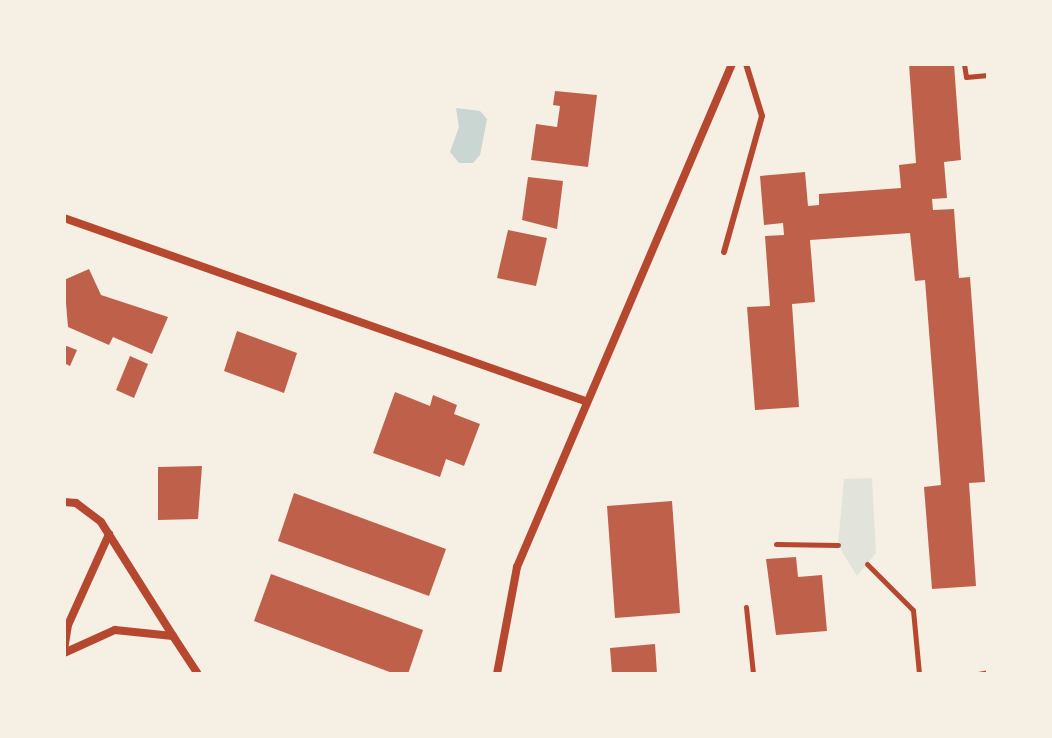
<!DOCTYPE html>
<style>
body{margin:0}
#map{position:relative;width:1052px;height:738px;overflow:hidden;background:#f6efe4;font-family:Poppins,sans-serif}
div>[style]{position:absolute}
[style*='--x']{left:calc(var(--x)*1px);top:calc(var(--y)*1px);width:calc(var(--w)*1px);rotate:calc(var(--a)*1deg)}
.green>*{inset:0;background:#e2e4dc}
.water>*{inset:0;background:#c9d6d2}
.building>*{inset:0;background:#bf614a}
.path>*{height:5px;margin:-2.5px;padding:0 2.5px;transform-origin:2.5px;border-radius:2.5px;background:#b5482f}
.service>*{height:6px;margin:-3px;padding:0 3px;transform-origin:3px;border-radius:3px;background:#b5482f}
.minor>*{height:8px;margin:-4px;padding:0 4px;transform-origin:4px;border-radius:4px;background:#b5482f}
span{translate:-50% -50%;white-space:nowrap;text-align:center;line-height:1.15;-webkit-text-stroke:8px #f6efe4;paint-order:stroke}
.frame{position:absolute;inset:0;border:66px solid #f6efe4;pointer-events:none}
</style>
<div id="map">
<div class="green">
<i style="clip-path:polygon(872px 478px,876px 553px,857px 576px,838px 545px,844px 479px)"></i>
</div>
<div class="water">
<i style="clip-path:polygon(456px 108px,480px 111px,487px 119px,480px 155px,473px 163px,459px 163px,450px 152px,459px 127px)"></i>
</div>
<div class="building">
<i style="clip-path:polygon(909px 64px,954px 64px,961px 160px,944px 162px,947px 198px,932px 199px,933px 210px,954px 209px,959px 278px,970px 277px,985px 482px,969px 483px,976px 586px,932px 589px,924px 487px,941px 485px,925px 280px,915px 281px,910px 233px,810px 240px,815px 302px,792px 304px,799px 407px,755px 410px,747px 307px,770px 306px,765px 236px,784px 235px,783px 223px,764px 225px,760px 176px,805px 172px,808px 206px,819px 205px,819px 194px,901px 188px,899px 165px,916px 163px)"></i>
<i style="clip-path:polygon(555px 91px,597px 95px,588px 167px,531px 160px,536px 124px,557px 127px,560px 106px,553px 105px)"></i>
<i style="clip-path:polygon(528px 177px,563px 181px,557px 229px,522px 220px)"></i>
<i style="clip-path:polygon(508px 230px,547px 238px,536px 286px,497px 278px)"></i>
<i style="clip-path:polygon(89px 269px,101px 295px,168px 317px,152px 354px,113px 337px,109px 345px,68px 327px,64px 280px)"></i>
<i style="clip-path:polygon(237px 331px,297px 353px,284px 393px,224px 371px)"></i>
<i style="clip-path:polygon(64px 345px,77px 350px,70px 366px,64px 363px)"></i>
<i style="clip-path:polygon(130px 356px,148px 364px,134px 398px,116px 390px)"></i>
<i style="clip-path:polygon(395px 392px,430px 406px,433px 395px,457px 405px,454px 414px,480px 424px,464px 466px,446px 459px,440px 477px,373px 453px)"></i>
<i style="clip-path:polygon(202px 466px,198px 519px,158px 520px,158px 467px)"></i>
<i style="clip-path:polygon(294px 493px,446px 549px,429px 596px,278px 541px)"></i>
<i style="clip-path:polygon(672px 501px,680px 613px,615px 618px,607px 506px)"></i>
<i style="clip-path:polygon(796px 557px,798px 577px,822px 575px,827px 631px,776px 635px,766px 559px)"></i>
<i style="clip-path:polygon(271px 574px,423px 630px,408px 674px,395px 674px,254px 621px)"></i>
<i style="clip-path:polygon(655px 644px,657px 674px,612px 674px,610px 648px)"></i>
</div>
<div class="path">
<i style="--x:964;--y:64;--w:13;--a:81"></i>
<i style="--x:966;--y:77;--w:22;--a:-5"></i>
<i style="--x:776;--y:544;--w:62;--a:0.9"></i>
<i style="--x:867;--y:564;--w:65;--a:45"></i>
<i style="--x:913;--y:610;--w:64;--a:84.6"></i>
<i style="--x:746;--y:607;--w:67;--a:84"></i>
<i style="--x:978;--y:674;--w:10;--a:-11"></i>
</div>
<div class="service">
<i style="--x:724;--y:252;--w:141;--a:-74.4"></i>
<i style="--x:762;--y:116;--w:54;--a:-107.1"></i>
</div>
<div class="minor">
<i style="--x:64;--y:218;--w:552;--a:19.35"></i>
<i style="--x:64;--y:502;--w:12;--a:5"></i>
<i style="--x:76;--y:503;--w:31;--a:37"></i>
<i style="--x:101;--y:522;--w:135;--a:57.7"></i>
<i style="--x:64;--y:650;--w:25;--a:-81"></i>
<i style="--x:68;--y:625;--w:100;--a:-65.7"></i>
<i style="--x:64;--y:653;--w:56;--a:-24.3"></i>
<i style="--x:115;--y:630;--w:58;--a:5.9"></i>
<i style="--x:173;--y:636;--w:45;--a:56.7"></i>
<i style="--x:497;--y:674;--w:109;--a:-79.4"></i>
<i style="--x:517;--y:567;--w:547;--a:-66.86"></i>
</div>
<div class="frame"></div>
</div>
